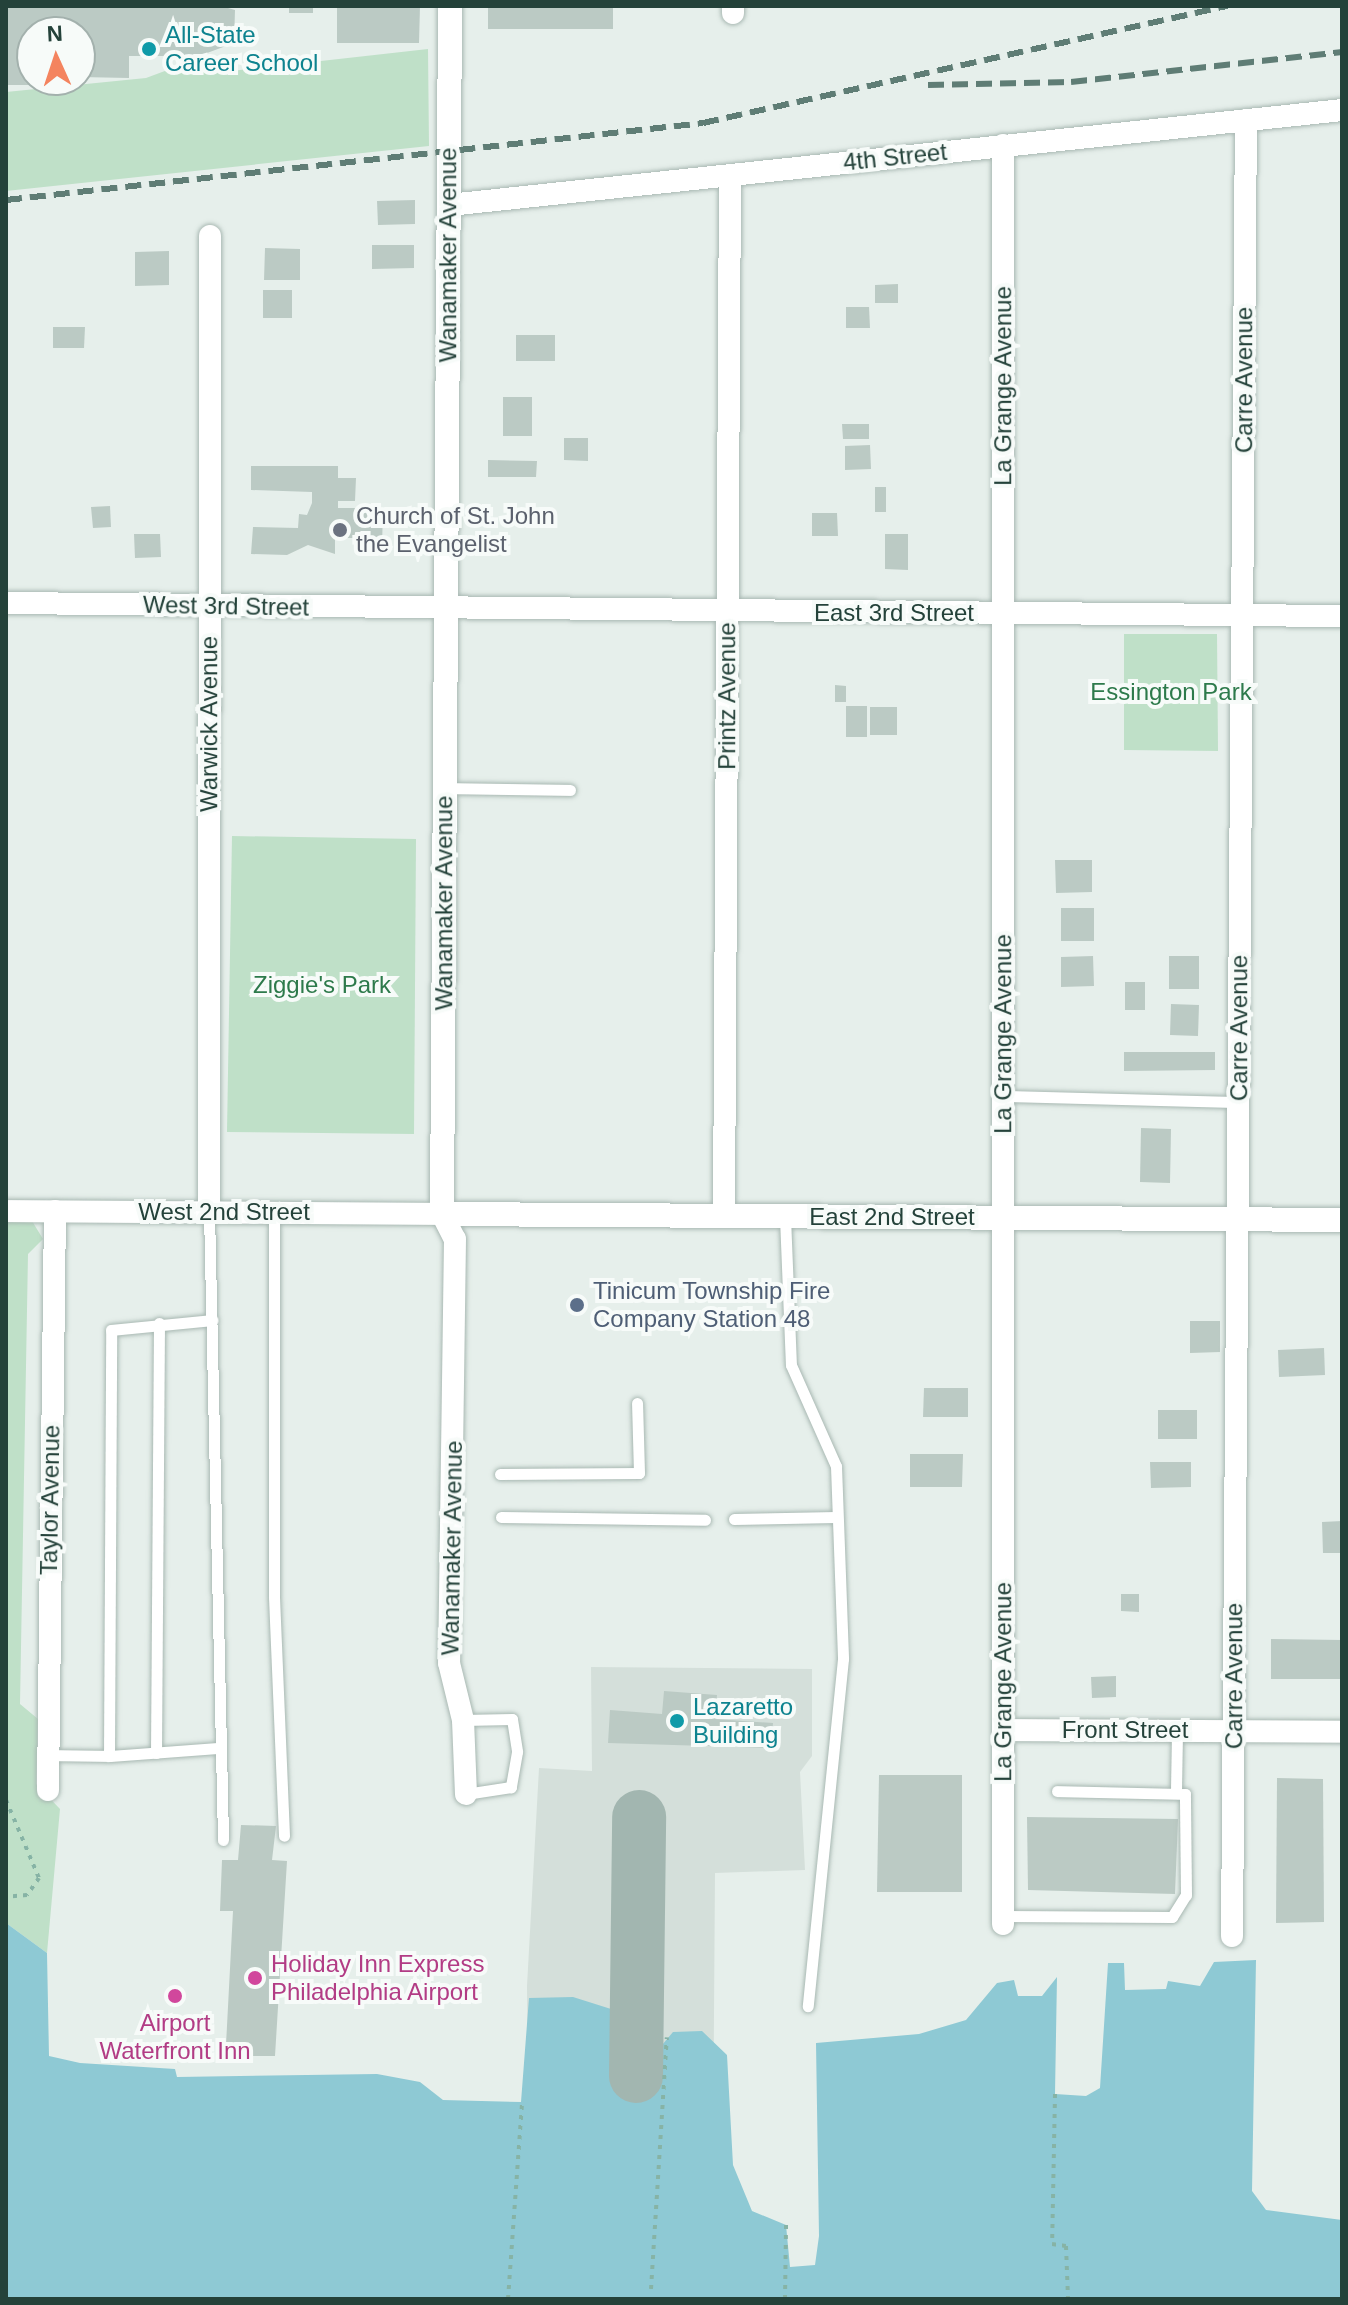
<!DOCTYPE html>
<style>
body{margin:0}
#map{position:relative;width:1348px;height:2305px;overflow:hidden;background:#e6efeb;font-family:Arial,sans-serif}
div>[style]{position:absolute}
[style*='--x']{left:calc(var(--x)*1px);top:calc(var(--y)*1px);width:calc(var(--w)*1px);rotate:calc(var(--a)*1deg)}
.built>*{inset:0;background:#d4dfda}
.green>*{inset:0;background:#bfe0c8}
.water>*{inset:0;background:#8ec9d4}
.taxiway>*{height:54px;margin:-27px;padding:0 27px;transform-origin:27px;border-radius:27px;background:#a2b6b0}
.building>*{inset:0;background:#bbcac4}
.path>*{height:4px;margin-top:-2px;transform-origin:0;background:repeating-linear-gradient(90deg,#86b3a5 0 4px,transparent 0 10px)}
.roads{filter:drop-shadow(0 0 2px #a8b8b2) drop-shadow(0 0 2px #a8b8b2)}
.lane>*{height:11px;margin:-5.5px;padding:0 5.5px;transform-origin:5.5px;border-radius:5.5px;background:#fff}
.street>*{height:22px;margin:-11px;padding:0 11px;transform-origin:11px;border-radius:11px;background:#fff}
.secondary>*{height:24px;margin:-12px;padding:0 12px;transform-origin:12px;border-radius:12px;background:#fff}
.rail>*{height:6px;margin-top:-3px;transform-origin:0;background:repeating-linear-gradient(90deg,#5f7d75 0 16px,transparent 0 24px)}
.dots>*{width:22px;height:22px;translate:-50% -50%;box-sizing:border-box;border:4px solid #f7fbf9;border-radius:50%}
span{translate:-50% -50%;white-space:nowrap;text-align:center;line-height:1.15;-webkit-text-stroke:8px #f7fbf9;paint-order:stroke}
.culture-label{font-size:24px;color:#0d838f}
.left{translate:0 -50%;text-align:left}
.street-label{font-size:24px;color:#24423a}
.worship-label{font-size:24px;color:#5b616d}
.park-label{font-size:24px;color:#2d7a4b}
.service-label{font-size:24px;color:#4e5e75}
.hotel-label{font-size:24px;color:#b23c85}
.frame{position:absolute;inset:0;border:8px solid #24423a;pointer-events:none}
.north{position:absolute;left:16px;top:16px;width:80px;height:80px;box-sizing:border-box;background:#f7fbf9;border:2px solid #a3b1ad;border-radius:50%;rotate:357deg;font-size:22px;font-weight:700;line-height:32px;text-align:center;color:#24423a}
.north::after{content:'';display:block;margin:auto;width:28px;height:36px;background:#f4845f;clip-path:polygon(50% 0,100% 100%,50% 72%,0 100%)}
</style>
<div id="map">
<div class="built">
<i style="clip-path:polygon(591px 1667px,812px 1669px,812px 1756px,800px 1772px,805px 1870px,715px 1873px,712px 2299px,529px 2299px,527px 1986px,539px 1768px,592px 1771px)"></i>
</div>
<div class="green">
<i style="clip-path:polygon(428px 49px,429px 146px,6px 191px,6px 92px,146px 78px,181px 65px,222px 72px)"></i>
<i style="clip-path:polygon(1124px 634px,1217px 634px,1218px 751px,1124px 750px)"></i>
<i style="clip-path:polygon(232px 836px,416px 839px,414px 1134px,227px 1132px)"></i>
<i style="clip-path:polygon(6px 1218px,32px 1221px,43px 1239px,28px 1254px,20px 1704px,38px 1719px,36px 1784px,60px 1809px,47px 1953px,6px 1923px)"></i>
</div>
<div class="water">
<i style="clip-path:polygon(6px 1923px,47px 1953px,49px 2056px,80px 2063px,175px 2069px,177px 2077px,377px 2074px,420px 2082px,443px 2100px,521px 2102px,529px 1998px,573px 1997px,611px 2009px,616px 2054px,636px 2076px,673px 2032px,702px 2031px,727px 2055px,733px 2165px,752px 2211px,786px 2225px,790px 2267px,815px 2265px,819px 2236px,816px 2043px,919px 2034px,966px 2020px,997px 1983px,1014px 1980px,1018px 1996px,1042px 1996px,1057px 1977px,1055px 2094px,1086px 2096px,1100px 2088px,1108px 1963px,1124px 1963px,1125px 1990px,1166px 1989px,1168px 1981px,1200px 1986px,1214px 1962px,1256px 1960px,1252px 2191px,1266px 2210px,1342px 2220px,1342px 2299px,6px 2299px)"></i>
</div>
<div class="taxiway">
<i style="--x:636;--y:2076;--w:259;--a:-89.3"></i>
</div>
<div class="building">
<i style="clip-path:polygon(6px 6px,221px 6px,235px 10px,234px 43px,199px 56px,129px 56px,129px 78px,80px 77px,80px 32px,32px 32px,32px 80px,56px 85px,6px 85px)"></i>
<i style="clip-path:polygon(289px 6px,313px 6px,313px 13px,289px 13px)"></i>
<i style="clip-path:polygon(337px 6px,420px 6px,419px 43px,337px 43px)"></i>
<i style="clip-path:polygon(488px 6px,613px 6px,613px 29px,488px 29px)"></i>
<i style="clip-path:polygon(415px 200px,415px 224px,378px 225px,377px 201px)"></i>
<i style="clip-path:polygon(372px 245px,414px 245px,414px 268px,372px 269px)"></i>
<i style="clip-path:polygon(265px 248px,300px 249px,300px 280px,264px 280px)"></i>
<i style="clip-path:polygon(169px 251px,169px 285px,135px 286px,135px 252px)"></i>
<i style="clip-path:polygon(898px 284px,898px 303px,875px 303px,875px 285px)"></i>
<i style="clip-path:polygon(263px 290px,292px 290px,292px 318px,263px 318px)"></i>
<i style="clip-path:polygon(846px 307px,869px 307px,870px 328px,846px 328px)"></i>
<i style="clip-path:polygon(53px 327px,85px 327px,84px 348px,53px 348px)"></i>
<i style="clip-path:polygon(516px 335px,555px 335px,555px 361px,516px 361px)"></i>
<i style="clip-path:polygon(503px 397px,532px 397px,532px 436px,503px 436px)"></i>
<i style="clip-path:polygon(842px 424px,869px 424px,869px 439px,843px 439px)"></i>
<i style="clip-path:polygon(564px 438px,588px 438px,588px 461px,564px 460px)"></i>
<i style="clip-path:polygon(870px 445px,871px 469px,845px 470px,845px 446px)"></i>
<i style="clip-path:polygon(488px 460px,537px 461px,536px 477px,488px 477px)"></i>
<i style="clip-path:polygon(251px 466px,338px 466px,338px 478px,356px 478px,355px 501px,338px 501px,338px 508px,383px 508px,382px 547px,368px 547px,368px 538px,335px 538px,335px 554px,308px 545px,287px 555px,251px 554px,253px 527px,298px 528px,299px 514px,307px 515px,312px 503px,312px 492px,251px 490px)"></i>
<i style="clip-path:polygon(875px 487px,886px 487px,886px 512px,875px 512px)"></i>
<i style="clip-path:polygon(110px 506px,111px 527px,93px 528px,91px 507px)"></i>
<i style="clip-path:polygon(812px 513px,837px 513px,838px 536px,812px 536px)"></i>
<i style="clip-path:polygon(134px 534px,160px 534px,161px 557px,135px 558px)"></i>
<i style="clip-path:polygon(885px 534px,908px 534px,908px 570px,885px 569px)"></i>
<i style="clip-path:polygon(835px 685px,846px 686px,846px 702px,835px 702px)"></i>
<i style="clip-path:polygon(846px 706px,867px 706px,867px 737px,846px 737px)"></i>
<i style="clip-path:polygon(870px 707px,897px 707px,897px 735px,870px 735px)"></i>
<i style="clip-path:polygon(1055px 860px,1092px 860px,1092px 892px,1056px 893px)"></i>
<i style="clip-path:polygon(1061px 908px,1094px 908px,1094px 941px,1061px 941px)"></i>
<i style="clip-path:polygon(1093px 956px,1094px 986px,1061px 987px,1061px 957px)"></i>
<i style="clip-path:polygon(1169px 956px,1199px 956px,1199px 989px,1169px 989px)"></i>
<i style="clip-path:polygon(1125px 982px,1145px 982px,1145px 1010px,1125px 1010px)"></i>
<i style="clip-path:polygon(1171px 1004px,1199px 1005px,1198px 1036px,1170px 1035px)"></i>
<i style="clip-path:polygon(1124px 1052px,1215px 1052px,1215px 1070px,1124px 1071px)"></i>
<i style="clip-path:polygon(1141px 1128px,1171px 1129px,1170px 1183px,1140px 1182px)"></i>
<i style="clip-path:polygon(1190px 1321px,1220px 1321px,1220px 1352px,1190px 1353px)"></i>
<i style="clip-path:polygon(1324px 1348px,1325px 1375px,1279px 1377px,1278px 1350px)"></i>
<i style="clip-path:polygon(924px 1388px,968px 1388px,968px 1417px,923px 1417px)"></i>
<i style="clip-path:polygon(1158px 1410px,1197px 1410px,1197px 1439px,1158px 1439px)"></i>
<i style="clip-path:polygon(910px 1454px,963px 1454px,962px 1487px,910px 1487px)"></i>
<i style="clip-path:polygon(1150px 1462px,1191px 1462px,1191px 1487px,1151px 1488px)"></i>
<i style="clip-path:polygon(1342px 1521px,1342px 1553px,1323px 1553px,1322px 1522px)"></i>
<i style="clip-path:polygon(1121px 1594px,1139px 1594px,1139px 1612px,1121px 1611px)"></i>
<i style="clip-path:polygon(1271px 1639px,1342px 1640px,1342px 1679px,1271px 1679px)"></i>
<i style="clip-path:polygon(1116px 1676px,1116px 1697px,1092px 1698px,1091px 1677px)"></i>
<i style="clip-path:polygon(664px 1691px,717px 1695px,715px 1719px,773px 1723px,771px 1748px,608px 1743px,610px 1710px,662px 1714px)"></i>
<i style="clip-path:polygon(879px 1775px,962px 1775px,962px 1892px,877px 1892px)"></i>
<i style="clip-path:polygon(1277px 1778px,1323px 1779px,1324px 1922px,1276px 1923px)"></i>
<i style="clip-path:polygon(1027px 1817px,1178px 1819px,1175px 1894px,1028px 1890px)"></i>
<i style="clip-path:polygon(241px 1825px,276px 1826px,272px 1860px,287px 1861px,275px 2056px,233px 2056px,226px 2045px,233px 1911px,220px 1911px,222px 1860px,238px 1860px)"></i>
</div>
<div class="path">
<i style="--x:6;--y:1800;--w:85;--a:67.1"></i>
<i style="--x:39;--y:1878;--w:21;--a:125"></i>
<i style="--x:27;--y:1895;--w:21;--a:175"></i>
<i style="--x:1055;--y:2094;--w:150;--a:91.1"></i>
<i style="--x:1052;--y:2244;--w:14;--a:8"></i>
<i style="--x:1066;--y:2246;--w:53;--a:87.8"></i>
<i style="--x:651;--y:2289;--w:252;--a:-86.4"></i>
<i style="--x:508;--y:2299;--w:197;--a:-85.9"></i>
<i style="--x:785;--y:2299;--w:74;--a:-89.2"></i>
</div>
<div class="roads">
<div class="lane">
<i style="--x:445;--y:788;--w:125;--a:0.9"></i>
<i style="--x:1003;--y:1096;--w:236;--a:1.5"></i>
<i style="--x:209;--y:1212;--w:628;--a:88.72"></i>
<i style="--x:274;--y:1213;--w:384;--a:90"></i>
<i style="--x:274;--y:1597;--w:239;--a:87.6"></i>
<i style="--x:785;--y:1217;--w:148;--a:87.7"></i>
<i style="--x:791;--y:1365;--w:111;--a:66"></i>
<i style="--x:836;--y:1466;--w:193;--a:87.9"></i>
<i style="--x:843;--y:1659;--w:349;--a:95.8"></i>
<i style="--x:500;--y:1474;--w:139;--a:-0.4"></i>
<i style="--x:639;--y:1473;--w:70;--a:-91.6"></i>
<i style="--x:501;--y:1517;--w:204;--a:0.8"></i>
<i style="--x:734;--y:1519;--w:102;--a:-1.1"></i>
<i style="--x:463;--y:1720;--w:49;--a:-1.2"></i>
<i style="--x:512;--y:1719;--w:33;--a:81"></i>
<i style="--x:517;--y:1752;--w:36;--a:100"></i>
<i style="--x:511;--y:1787;--w:46;--a:171.2"></i>
<i style="--x:156;--y:1753;--w:430;--a:-89.6"></i>
<i style="--x:48;--y:1755;--w:61;--a:0.9"></i>
<i style="--x:109;--y:1756;--w:426;--a:-89.7"></i>
<i style="--x:111;--y:1330;--w:102;--a:-5.6"></i>
<i style="--x:109;--y:1756;--w:110;--a:-4.2"></i>
<i style="--x:1176;--y:1790;--w:59;--a:-89"></i>
<i style="--x:1003;--y:1916;--w:169;--a:0.3"></i>
<i style="--x:1172;--y:1917;--w:26;--a:-58"></i>
<i style="--x:1186;--y:1895;--w:101;--a:-90.6"></i>
<i style="--x:1185;--y:1794;--w:128;--a:-178.7"></i>
</div>
<div class="street">
<i style="--x:733;--y:13;--w:7;--a:-90"></i>
<i style="--x:1003;--y:145;--w:1779;--a:90"></i>
<i style="--x:449;--y:205;--w:898;--a:-6.07"></i>
<i style="--x:6;--y:603;--w:1336;--a:0.56"></i>
<i style="--x:6;--y:1211;--w:436;--a:0.4"></i>
<i style="--x:442;--y:1214;--w:28;--a:63"></i>
<i style="--x:455;--y:1239;--w:424;--a:90.8"></i>
<i style="--x:449;--y:1663;--w:59;--a:76.2"></i>
<i style="--x:463;--y:1720;--w:74;--a:87.7"></i>
<i style="--x:209;--y:1212;--w:976;--a:-89.94"></i>
<i style="--x:724;--y:1216;--w:1040;--a:-89.67"></i>
<i style="--x:1003;--y:1730;--w:339;--a:0.3"></i>
<i style="--x:48;--y:1790;--w:579;--a:-89.31"></i>
<i style="--x:1232;--y:1936;--w:1816;--a:-89.56"></i>
</div>
<div class="secondary">
<i style="--x:450;--y:6;--w:1208;--a:90.38"></i>
<i style="--x:442;--y:1214;--w:900;--a:0.38"></i>
</div>
</div>
<div class="rail">
<i style="--x:928;--y:85;--w:143;--a:-1.2"></i>
<i style="--x:1071;--y:82;--w:273;--a:-6.3"></i>
<i style="--x:6;--y:200;--w:701;--a:-6.3"></i>
<i style="--x:703;--y:123;--w:537;--a:-12.59"></i>
</div>
<div class="dots">
<i style="left:149px;top:49px;background:#0f9aa8"></i>
<i style="left:340px;top:530px;background:#6b7280"></i>
<i style="left:577px;top:1305px;background:#5c6f8a"></i>
<i style="left:677px;top:1721px;background:#0f9aa8"></i>
<i style="left:255px;top:1978px;background:#d1479c"></i>
<i style="left:175px;top:1996px;background:#d1479c"></i>
</div>
<div class="culture-label">
<span class="left" style="left:165px;top:49px">All-State<br>Career School</span>
<span class="left" style="left:693px;top:1721px">Lazaretto<br>Building</span>
</div>
<div class="street-label">
<span style="left:895px;top:157px;rotate:-6deg">4th Street</span>
<span style="left:448px;top:255px;rotate:-90deg">Wanamaker Avenue</span>
<span style="left:1244px;top:380px;rotate:-90deg">Carre Avenue</span>
<span style="left:1003px;top:386px;rotate:-90deg">La Grange Avenue</span>
<span style="left:226px;top:606px;rotate:1deg">West 3rd Street</span>
<span style="left:894px;top:613px">East 3rd Street</span>
<span style="left:727px;top:696px;rotate:-90deg">Printz Avenue</span>
<span style="left:209px;top:724px;rotate:-90deg">Warwick Avenue</span>
<span style="left:444px;top:903px;rotate:-90deg">Wanamaker Avenue</span>
<span style="left:1239px;top:1028px;rotate:-90deg">Carre Avenue</span>
<span style="left:1003px;top:1034px;rotate:-90deg">La Grange Avenue</span>
<span style="left:224px;top:1212px">West 2nd Street</span>
<span style="left:892px;top:1217px">East 2nd Street</span>
<span style="left:50px;top:1500px;rotate:-89deg">Taylor Avenue</span>
<span style="left:452px;top:1548px;rotate:-89deg">Wanamaker Avenue</span>
<span style="left:1234px;top:1676px;rotate:-90deg">Carre Avenue</span>
<span style="left:1003px;top:1682px;rotate:-90deg">La Grange Avenue</span>
<span style="left:1125px;top:1730px">Front Street</span>
</div>
<div class="worship-label">
<span class="left" style="left:356px;top:530px">Church of St. John<br>the Evangelist</span>
</div>
<div class="park-label">
<span style="left:1171px;top:692px">Essington Park</span>
<span style="left:322px;top:985px">Ziggie's Park</span>
</div>
<div class="service-label">
<span class="left" style="left:593px;top:1305px">Tinicum Township Fire<br>Company Station 48</span>
</div>
<div class="hotel-label">
<span class="left" style="left:271px;top:1978px">Holiday Inn Express<br>Philadelphia Airport</span>
<span style="left:175px;top:2037px">Airport<br>Waterfront Inn</span>
</div>
<div class="frame"></div>
<div class="north">N</div>
</div>
